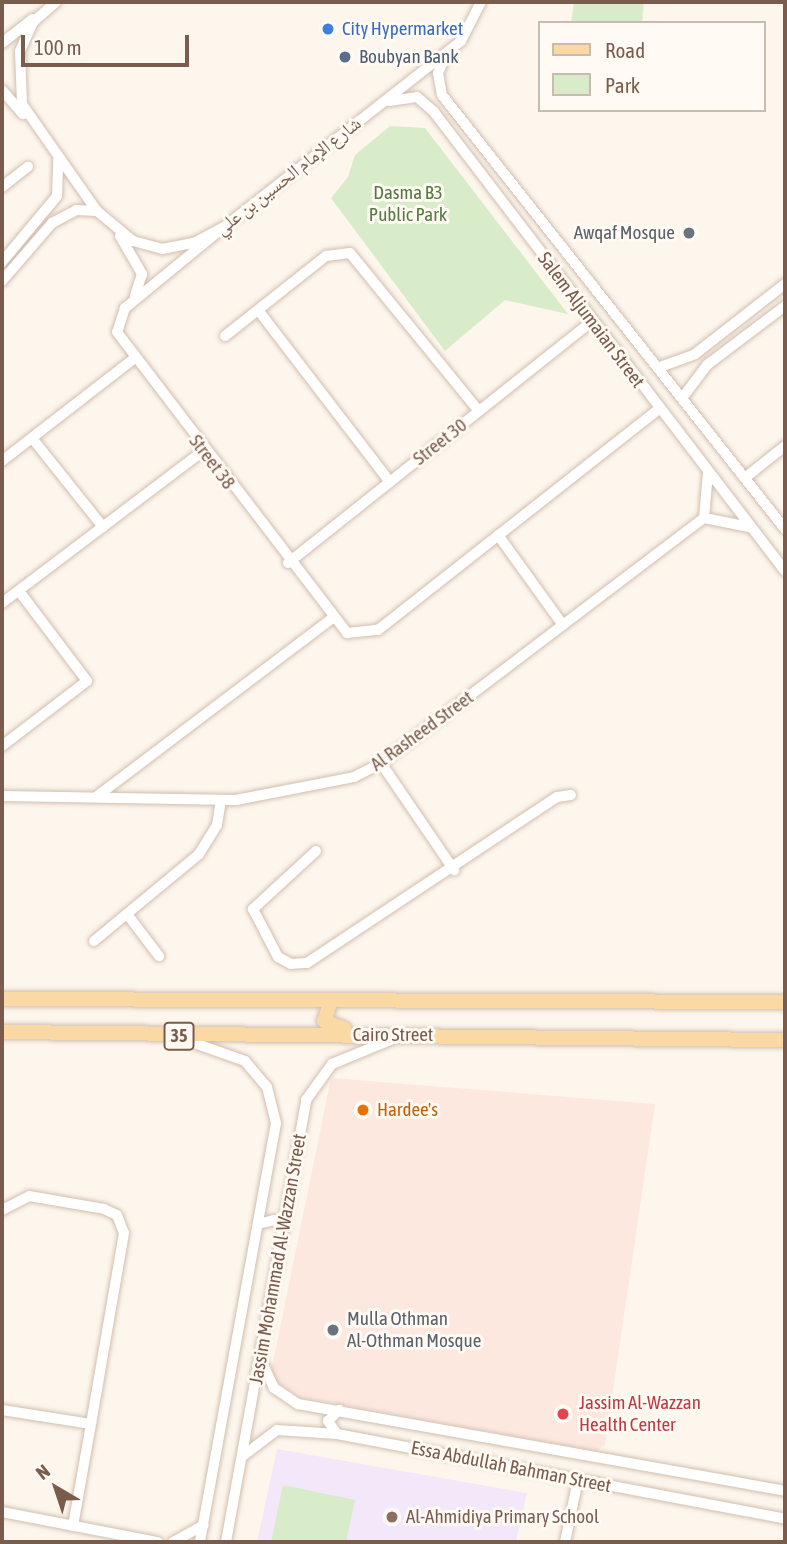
<!DOCTYPE html>
<meta charset="utf-8">
<style>
body{margin:0}
#map{position:relative;width:787px;height:1544px;overflow:hidden;background:#fdf6ec;font-family:"Asap Condensed","Noto Naskh Arabic",sans-serif}
div>[style]{position:absolute}
[style*='--x']{left:calc(var(--x)*1px);top:calc(var(--y)*1px);width:calc(var(--w)*1px);rotate:calc(var(--a)*1deg)}
.commercial>*{inset:0;background:#fde8e0}
.education>*{inset:0;background:#f3e8fa}
.green>*{inset:0;background:#d8ecc9}
.roads{filter:drop-shadow(0 0 2px #d1beb0) drop-shadow(0 0 2px #d1beb0)}
.minor>*{height:10px;margin:-5px;padding:0 5px;transform-origin:5px;border-radius:5px;background:#fff}
.major>*{height:14px;margin:-7px;padding:0 7px;transform-origin:7px;border-radius:7px;background:#fbd9a5}
.dots>*{width:19px;height:19px;translate:-50% -50%;box-sizing:border-box;border:4px solid #fffaf3;border-radius:50%}
span{translate:-50% -50%;white-space:nowrap;text-align:center;line-height:1.15;-webkit-text-stroke:6px #fffaf3;paint-order:stroke}
.shield-label span{padding:2px 5px;background:#fffaf3;border:2px solid;border-radius:5px;-webkit-text-stroke-width:0}
.shield-label{font-size:18px;color:#7a5c4d;font-weight:700}
.shop-label{font-size:19px;color:#366cbe}
.left{translate:0 -50%;text-align:left}
.service-label{font-size:19px;color:#4e5e75}
.street-label{font-size:19px;color:#7a5c4d}
.park-label{font-size:19px;color:#537a41}
.worship-label{font-size:19px;color:#5b616d}
.right{translate:-100% -50%;text-align:right}
.food-label{font-size:19px;color:#c56008}
.health-label{font-size:19px;color:#be3a42}
.education-label{font-size:19px;color:#785e54}
.frame{position:absolute;inset:0;border:4px solid #7a5c4d;pointer-events:none}
.legend{position:absolute;left:538px;top:21px;width:228px;height:91px;box-sizing:border-box;background:#fffaf3;border:2px solid #cabbb1;margin:0;padding:9px 12px;list-style:none;font-size:21px;color:#7a5c4d}
.legend li{display:flex;align-items:center;gap:14px;height:35px}
.legend b{width:35px;border:2px solid #cabbb1}
.north{position:absolute;left:21px;top:1453px;width:70px;height:70px;-webkit-text-stroke:5px #fffaf3;paint-order:stroke;rotate:321deg;font-size:19px;font-weight:700;line-height:28px;text-align:center;color:#7a5c4d}
.north::after{content:'';display:block;margin:auto;width:24px;height:32px;background:#7a5c4d;clip-path:polygon(50% 0,100% 100%,50% 72%,0 100%)}
.scale{position:absolute;left:21px;top:35px;width:168px;height:32px;box-sizing:border-box;border:4px solid #7a5c4d;border-top:0;padding-left:9px;font-size:21px;line-height:24px;white-space:nowrap;color:#7a5c4d;-webkit-text-stroke:5px #fffaf3;paint-order:stroke}
</style>
<div id="map">
<div class="commercial">
<i style="clip-path:polygon(331px 1078px,655px 1104px,605px 1445px,596px 1451px,299px 1397px,270px 1377px)"></i>
</div>
<div class="education">
<i style="clip-path:polygon(277px 1449px,527px 1493px,516px 1542px,257px 1542px)"></i>
</div>
<div class="green">
<i style="clip-path:polygon(574px 2px,644px 2px,642px 23px,571px 23px)"></i>
<i style="clip-path:polygon(390px 126px,425px 128px,568px 314px,505px 300px,445px 351px,331px 198px,348px 177px,355px 155px)"></i>
<i style="clip-path:polygon(283px 1485px,355px 1500px,346px 1542px,271px 1542px)"></i>
</div>
<div class="roads">
<div class="minor">
<i style="--x:56;--y:2;--w:30;--a:139"></i>
<i style="--x:33;--y:22;--w:32;--a:114"></i>
<i style="--x:20;--y:51;--w:53;--a:87.8"></i>
<i style="--x:22;--y:104;--w:131;--a:55"></i>
<i style="--x:97;--y:211;--w:47;--a:39.8"></i>
<i style="--x:133;--y:241;--w:30;--a:15"></i>
<i style="--x:162;--y:249;--w:33;--a:-11"></i>
<i style="--x:194;--y:243;--w:34;--a:-28"></i>
<i style="--x:224;--y:227;--w:301;--a:-38.1"></i>
<i style="--x:461;--y:41;--w:44;--a:-62.9"></i>
<i style="--x:2;--y:43;--w:39;--a:-38"></i>
<i style="--x:446;--y:55;--w:20;--a:114"></i>
<i style="--x:438;--y:73;--w:22;--a:80"></i>
<i style="--x:442;--y:95;--w:553;--a:51.68"></i>
<i style="--x:2;--y:90;--w:32;--a:49"></i>
<i style="--x:389;--y:101;--w:28;--a:-8"></i>
<i style="--x:417;--y:97;--w:23;--a:41"></i>
<i style="--x:434;--y:112;--w:578;--a:52.59"></i>
<i style="--x:2;--y:187;--w:33;--a:-38"></i>
<i style="--x:219;--y:231;--w:122;--a:140.7"></i>
<i style="--x:125;--y:308;--w:25;--a:108"></i>
<i style="--x:117;--y:332;--w:379;--a:52.6"></i>
<i style="--x:347;--y:633;--w:31;--a:-6"></i>
<i style="--x:378;--y:630;--w:357;--a:-38.2"></i>
<i style="--x:120;--y:236;--w:44;--a:59.9"></i>
<i style="--x:142;--y:274;--w:23;--a:108"></i>
<i style="--x:2;--y:262;--w:86;--a:-50.2"></i>
<i style="--x:57;--y:196;--w:37;--a:-88"></i>
<i style="--x:2;--y:281;--w:77;--a:-49.2"></i>
<i style="--x:52;--y:223;--w:27;--a:-28"></i>
<i style="--x:76;--y:210;--w:21;--a:3"></i>
<i style="--x:258;--y:310;--w:217;--a:52.5"></i>
<i style="--x:225;--y:336;--w:129;--a:-38.4"></i>
<i style="--x:326;--y:256;--w:24;--a:-7"></i>
<i style="--x:350;--y:253;--w:204;--a:50.8"></i>
<i style="--x:660;--y:367;--w:37;--a:-20"></i>
<i style="--x:695;--y:354;--w:114;--a:-37.9"></i>
<i style="--x:683;--y:397;--w:40;--a:-53"></i>
<i style="--x:707;--y:365;--w:98;--a:-37.1"></i>
<i style="--x:32;--y:438;--w:114;--a:51.4"></i>
<i style="--x:2;--y:461;--w:168;--a:-37.8"></i>
<i style="--x:746;--y:477;--w:50;--a:-38.5"></i>
<i style="--x:704;--y:518;--w:46;--a:-85"></i>
<i style="--x:498;--y:535;--w:111;--a:54.2"></i>
<i style="--x:288;--y:563;--w:387;--a:-38.5"></i>
<i style="--x:2;--y:603;--w:252;--a:-37.1"></i>
<i style="--x:2;--y:746;--w:107;--a:-37.4"></i>
<i style="--x:87;--y:681;--w:113;--a:-127.1"></i>
<i style="--x:381;--y:763;--w:130;--a:55.7"></i>
<i style="--x:2;--y:796;--w:234;--a:1"></i>
<i style="--x:236;--y:800;--w:120;--a:-11"></i>
<i style="--x:354;--y:777;--w:30;--a:-27"></i>
<i style="--x:381;--y:763;--w:405;--a:-37.2"></i>
<i style="--x:704;--y:518;--w:46;--a:11.3"></i>
<i style="--x:96;--y:797;--w:295;--a:-37.1"></i>
<i style="--x:316;--y:851;--w:86;--a:137.4"></i>
<i style="--x:253;--y:909;--w:54;--a:62.5"></i>
<i style="--x:278;--y:957;--w:15;--a:28"></i>
<i style="--x:291;--y:964;--w:16;--a:-4"></i>
<i style="--x:307;--y:963;--w:300;--a:-33.6"></i>
<i style="--x:557;--y:797;--w:14;--a:-8"></i>
<i style="--x:127;--y:914;--w:53;--a:52.7"></i>
<i style="--x:94;--y:941;--w:136;--a:-39.6"></i>
<i style="--x:199;--y:854;--w:34;--a:-58"></i>
<i style="--x:217;--y:825;--w:24;--a:-81"></i>
<i style="--x:180;--y:1038;--w:69;--a:19.5"></i>
<i style="--x:245;--y:1061;--w:34;--a:50"></i>
<i style="--x:267;--y:1087;--w:37;--a:76"></i>
<i style="--x:276;--y:1123;--w:426;--a:100.3"></i>
<i style="--x:2;--y:1210;--w:30;--a:-27"></i>
<i style="--x:29;--y:1196;--w:76;--a:9.8"></i>
<i style="--x:104;--y:1209;--w:14;--a:25"></i>
<i style="--x:117;--y:1215;--w:19;--a:69"></i>
<i style="--x:124;--y:1233;--w:194;--a:99.8"></i>
<i style="--x:91;--y:1424;--w:90;--a:-171.1"></i>
<i style="--x:262;--y:1223;--w:12;--a:-14"></i>
<i style="--x:274;--y:1220;--w:13;--a:32"></i>
<i style="--x:261;--y:1360;--w:31;--a:65"></i>
<i style="--x:274;--y:1388;--w:29;--a:34"></i>
<i style="--x:298;--y:1404;--w:495;--a:10.1"></i>
<i style="--x:337;--y:1434;--w:16;--a:-125"></i>
<i style="--x:328;--y:1421;--w:16;--a:-45"></i>
<i style="--x:244;--y:1455;--w:41;--a:-37.1"></i>
<i style="--x:277;--y:1430;--w:60;--a:3.8"></i>
<i style="--x:337;--y:1434;--w:456;--a:10.7"></i>
<i style="--x:2;--y:1512;--w:159;--a:10.9"></i>
<i style="--x:73;--y:1526;--w:104;--a:-80"></i>
<i style="--x:173;--y:1542;--w:35;--a:-29"></i>
<i style="--x:226;--y:1542;--w:449;--a:-79.7"></i>
<i style="--x:306;--y:1100;--w:44;--a:-54.2"></i>
<i style="--x:332;--y:1064;--w:66;--a:-22.3"></i>
<i style="--x:565;--y:1542;--w:63;--a:-78.2"></i>
</div>
<div class="major">
<i style="--x:2;--y:999;--w:783;--a:0.22"></i>
<i style="--x:331;--y:1001;--w:21;--a:109"></i>
<i style="--x:324;--y:1021;--w:22;--a:21"></i>
<i style="--x:2;--y:1032;--w:783;--a:0.59"></i>
</div>
</div>
<div class="dots">
<i style="left:328px;top:29px;background:#3f7fe0"></i>
<i style="left:345px;top:57px;background:#5c6f8a"></i>
<i style="left:689px;top:233px;background:#6b7280"></i>
<i style="left:363px;top:1110px;background:#e8710a"></i>
<i style="left:333px;top:1330px;background:#6b7280"></i>
<i style="left:563px;top:1414px;background:#e0444e"></i>
<i style="left:392px;top:1517px;background:#8d6e63"></i>
</div>
<div class="shield-label">
<span style="left:179px;top:1036px">35</span>
</div>
<div class="shop-label">
<span class="left" style="left:342px;top:29px">City Hypermarket</span>
</div>
<div class="service-label">
<span class="left" style="left:359px;top:57px">Boubyan Bank</span>
</div>
<div class="street-label">
<span style="left:288px;top:176px;rotate:-38deg">شارع الإمام الحسين بن علي</span>
<span style="left:591px;top:320px;rotate:53deg">Salem Aljumaian Street</span>
<span style="left:440px;top:442px;rotate:-38deg">Street 30</span>
<span style="left:212px;top:462px;rotate:53deg">Street 38</span>
<span style="left:422px;top:731px;rotate:-36deg">Al Rasheed Street</span>
<span style="left:393px;top:1035px">Cairo Street</span>
<span style="left:278px;top:1259px;rotate:-80deg">Jassim Mohammad Al-Wazzan Street</span>
<span style="left:511px;top:1467px;rotate:11deg">Essa Abdullah Bahman Street</span>
</div>
<div class="park-label">
<span style="left:408px;top:204px">Dasma B3<br>Public Park</span>
</div>
<div class="worship-label">
<span class="right" style="left:675px;top:233px">Awqaf Mosque</span>
<span class="left" style="left:347px;top:1330px">Mulla Othman<br>Al-Othman Mosque</span>
</div>
<div class="food-label">
<span class="left" style="left:377px;top:1110px">Hardee's</span>
</div>
<div class="health-label">
<span class="left" style="left:579px;top:1414px">Jassim Al-Wazzan<br>Health Center</span>
</div>
<div class="education-label">
<span class="left" style="left:406px;top:1517px">Al-Ahmidiya Primary School</span>
</div>
<div class="frame"></div>
<ul class="legend">
<li><b style="height:9px;background:#fbd9a5"></b>Road</li>
<li><b style="height:19px;background:#d8ecc9"></b>Park</li>
</ul>
<div class="north">N</div>
<div class="scale">100 m</div>
</div>
